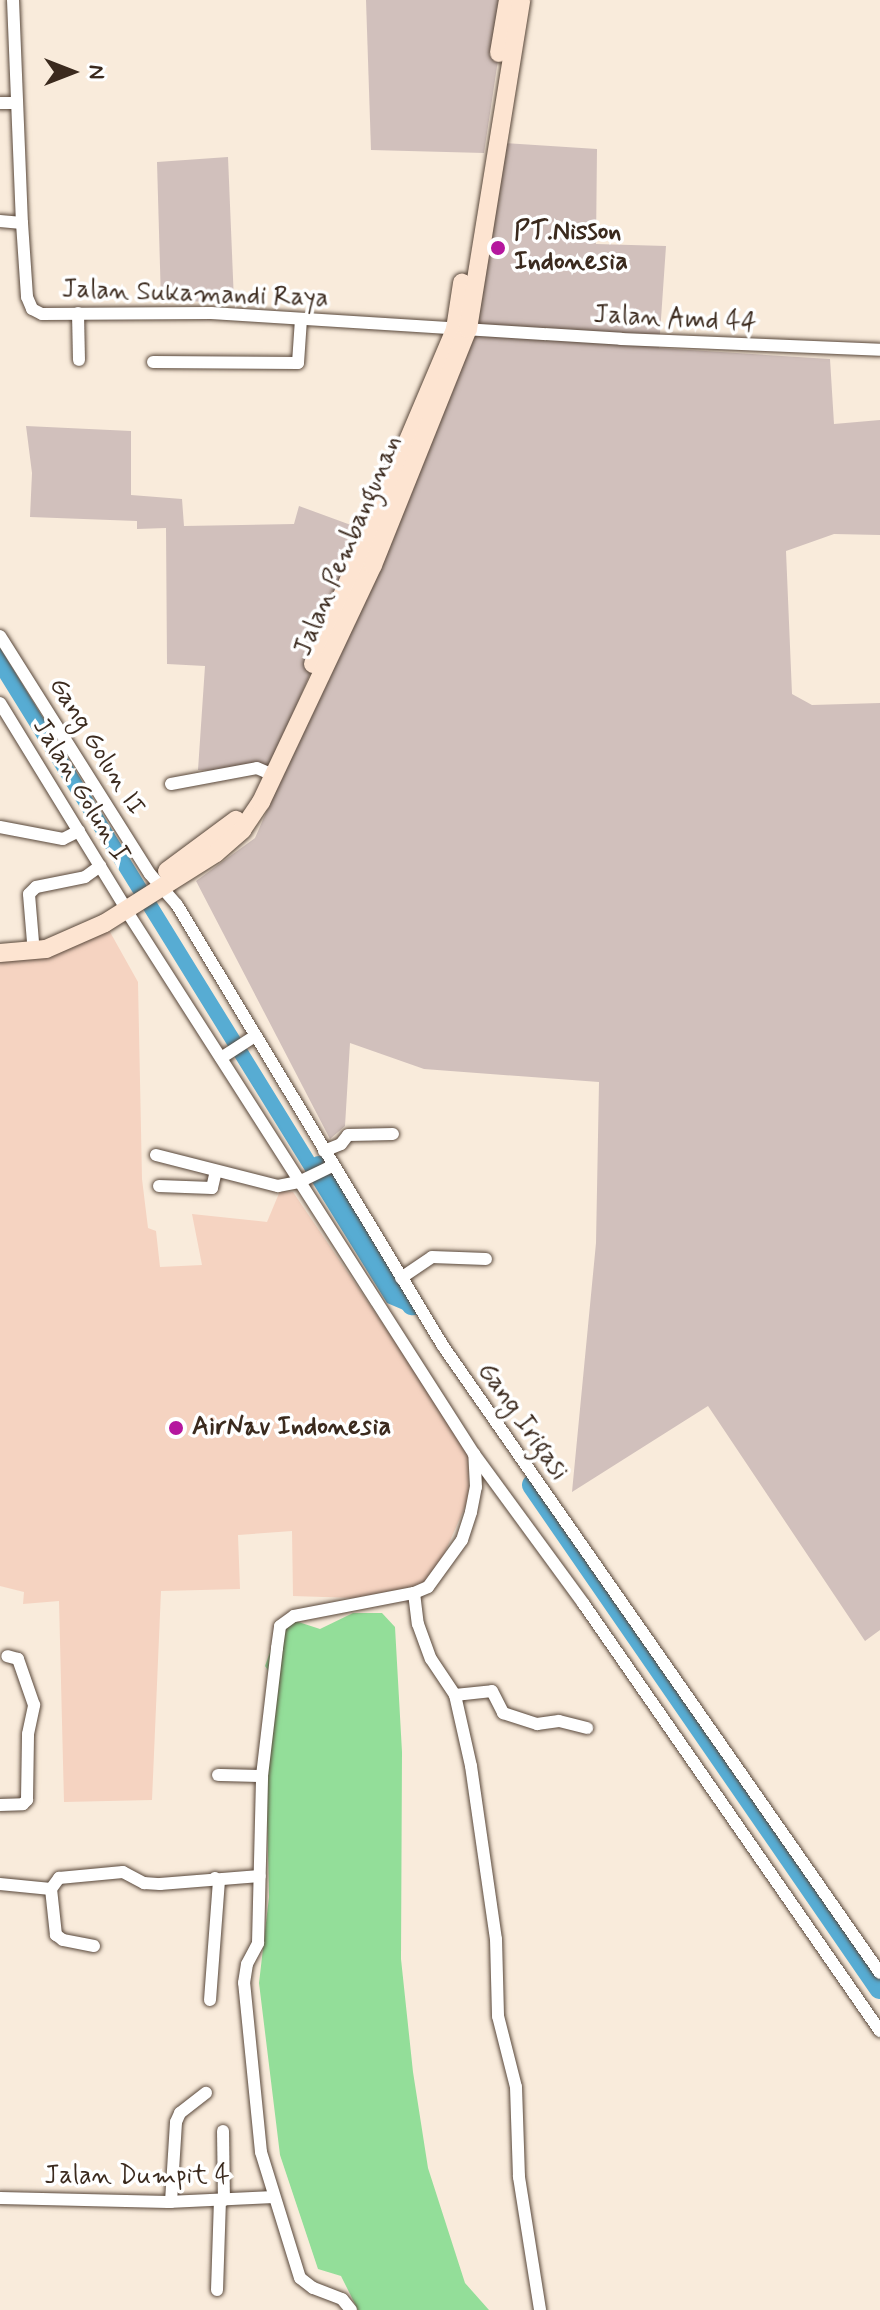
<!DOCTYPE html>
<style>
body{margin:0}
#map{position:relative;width:880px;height:2310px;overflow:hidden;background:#f9ebdb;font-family:Mynerve,sans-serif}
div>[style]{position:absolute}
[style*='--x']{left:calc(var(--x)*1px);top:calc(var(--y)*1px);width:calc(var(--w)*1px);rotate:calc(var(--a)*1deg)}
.built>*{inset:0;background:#f5d3c1}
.industrial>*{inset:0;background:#d1c0bc}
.green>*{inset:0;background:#93de99}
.water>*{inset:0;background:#57acd3}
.river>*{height:22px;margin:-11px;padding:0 11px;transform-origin:11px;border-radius:11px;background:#57acd3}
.roads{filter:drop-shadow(0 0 2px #58473a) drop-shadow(0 0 2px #58473a)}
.minor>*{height:12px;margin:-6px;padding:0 6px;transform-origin:6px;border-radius:6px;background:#fff}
.secondary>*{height:18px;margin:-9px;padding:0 9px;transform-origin:9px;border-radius:9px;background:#fde4d1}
.dots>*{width:22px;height:22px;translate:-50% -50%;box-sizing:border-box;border:4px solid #fff;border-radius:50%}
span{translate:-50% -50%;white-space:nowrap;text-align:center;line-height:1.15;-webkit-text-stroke:7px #fff;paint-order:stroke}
.poi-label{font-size:26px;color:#3b2a1e;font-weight:700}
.left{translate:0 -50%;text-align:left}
.street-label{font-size:26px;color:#3b2a1e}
.north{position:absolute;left:32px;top:32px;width:80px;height:80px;-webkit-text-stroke:6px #fff;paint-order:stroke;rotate:90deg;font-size:22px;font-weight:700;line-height:32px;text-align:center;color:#3b2a1e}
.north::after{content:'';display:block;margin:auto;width:28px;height:36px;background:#3b2a1e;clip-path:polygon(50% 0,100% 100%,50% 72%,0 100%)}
</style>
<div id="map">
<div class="built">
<i style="clip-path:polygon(105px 923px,138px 982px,142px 1179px,148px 1228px,156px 1231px,160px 1267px,202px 1265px,192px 1214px,267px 1222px,280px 1191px,293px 1192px,468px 1449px,469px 1498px,437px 1570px,421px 1585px,354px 1598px,293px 1596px,292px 1531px,238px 1535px,240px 1589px,161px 1591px,152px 1800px,64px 1802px,59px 1601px,23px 1604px,24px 1592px,0 1586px,0 951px,77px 938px)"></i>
</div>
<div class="industrial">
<i style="clip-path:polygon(366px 0,507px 0,484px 153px,371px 150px)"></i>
<i style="clip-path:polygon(503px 143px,597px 149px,596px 244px,666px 246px,659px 348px,830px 359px,834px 424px,880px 420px,880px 535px,834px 534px,786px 551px,792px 694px,812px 705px,880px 703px,880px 1630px,865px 1641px,708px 1406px,572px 1492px,596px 1243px,599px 1082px,424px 1069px,350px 1043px,345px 1126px,330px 1139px,196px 881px,255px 838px,473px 334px)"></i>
<i style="clip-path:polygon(228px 157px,234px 302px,161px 301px,157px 162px)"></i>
<i style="clip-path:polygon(26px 426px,131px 431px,131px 495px,182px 499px,184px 526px,294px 524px,299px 506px,370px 532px,268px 773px,198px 770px,205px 666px,167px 664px,166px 528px,137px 529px,137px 521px,30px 517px,32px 473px)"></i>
</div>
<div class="green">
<i style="clip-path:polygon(353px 1613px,382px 1613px,395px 1627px,402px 1752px,401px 1959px,413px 2072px,428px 2168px,465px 2283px,489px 2310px,358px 2310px,341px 2276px,318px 2269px,280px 2155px,259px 1983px,269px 1897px,266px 1760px,274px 1679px,265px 1666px,283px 1617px,320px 1629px)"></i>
</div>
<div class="water">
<i style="clip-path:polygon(0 648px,362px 1235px,413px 1314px,387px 1303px,0 678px)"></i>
</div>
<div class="river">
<i style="--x:319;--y:1167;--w:166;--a:55.8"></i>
<i style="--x:533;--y:1485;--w:611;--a:55.4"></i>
</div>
<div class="roads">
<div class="minor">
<i style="--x:13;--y:0;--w:223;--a:87.7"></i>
<i style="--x:0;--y:103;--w:17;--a:0"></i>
<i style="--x:0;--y:221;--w:22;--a:5"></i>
<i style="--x:22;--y:223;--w:74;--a:86.1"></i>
<i style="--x:27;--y:297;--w:13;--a:67"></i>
<i style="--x:32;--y:309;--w:11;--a:27"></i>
<i style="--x:42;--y:314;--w:169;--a:-0.3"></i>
<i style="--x:211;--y:313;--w:411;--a:3.6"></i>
<i style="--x:621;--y:339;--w:259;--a:2.4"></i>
<i style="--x:78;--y:313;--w:47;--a:88.8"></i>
<i style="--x:153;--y:362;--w:145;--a:0.4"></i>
<i style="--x:298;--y:363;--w:44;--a:-86.1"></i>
<i style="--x:0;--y:636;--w:281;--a:57.8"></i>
<i style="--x:150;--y:874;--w:41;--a:48.9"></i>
<i style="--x:177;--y:905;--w:515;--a:58.9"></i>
<i style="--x:443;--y:1346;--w:764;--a:55.12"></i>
<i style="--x:0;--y:703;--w:233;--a:58.5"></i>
<i style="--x:171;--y:784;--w:87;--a:-10.5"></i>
<i style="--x:257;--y:768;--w:10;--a:24"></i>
<i style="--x:0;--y:827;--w:64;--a:10.8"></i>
<i style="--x:63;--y:839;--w:18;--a:-27"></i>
<i style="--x:126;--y:910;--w:646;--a:57.39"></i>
<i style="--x:474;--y:1454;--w:185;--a:53.8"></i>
<i style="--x:583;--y:1603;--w:521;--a:55.24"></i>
<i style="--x:33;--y:942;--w:48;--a:-94.8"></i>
<i style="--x:29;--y:894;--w:10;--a:-45"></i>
<i style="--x:36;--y:887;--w:50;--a:-11.5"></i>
<i style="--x:85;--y:877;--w:19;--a:-36"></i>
<i style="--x:221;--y:1058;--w:40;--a:-32.9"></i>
<i style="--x:324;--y:1151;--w:18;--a:-22"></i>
<i style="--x:341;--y:1144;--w:11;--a:-52"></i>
<i style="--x:348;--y:1135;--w:45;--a:-1.3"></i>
<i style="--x:156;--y:1155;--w:126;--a:14.3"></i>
<i style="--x:278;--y:1186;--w:21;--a:-11"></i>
<i style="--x:299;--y:1182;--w:37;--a:-26"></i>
<i style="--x:159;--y:1186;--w:53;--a:2.2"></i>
<i style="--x:212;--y:1188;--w:17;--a:-77"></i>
<i style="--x:401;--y:1278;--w:37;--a:-34"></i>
<i style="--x:432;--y:1257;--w:54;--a:2.1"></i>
<i style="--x:414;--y:1593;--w:31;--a:83"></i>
<i style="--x:418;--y:1624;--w:37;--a:70"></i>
<i style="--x:431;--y:1659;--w:43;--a:56.3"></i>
<i style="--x:455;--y:1695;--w:73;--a:77.3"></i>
<i style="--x:471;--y:1766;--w:175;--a:81.8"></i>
<i style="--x:496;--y:1939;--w:77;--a:88.5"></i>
<i style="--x:498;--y:2016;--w:73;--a:75.8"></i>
<i style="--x:516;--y:2087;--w:90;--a:88.1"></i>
<i style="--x:519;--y:2177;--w:135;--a:81"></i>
<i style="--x:455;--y:1695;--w:37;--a:-6"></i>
<i style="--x:492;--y:1691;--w:25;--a:63"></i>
<i style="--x:503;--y:1713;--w:36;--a:18"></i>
<i style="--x:537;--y:1724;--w:22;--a:-8"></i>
<i style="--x:559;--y:1721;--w:29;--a:14"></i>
<i style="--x:218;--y:1775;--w:44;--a:1.3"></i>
<i style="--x:0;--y:1805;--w:23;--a:-2"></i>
<i style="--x:23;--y:1804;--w:6;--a:-45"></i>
<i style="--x:27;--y:1800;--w:66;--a:-89.1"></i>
<i style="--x:28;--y:1734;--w:30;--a:-78"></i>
<i style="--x:34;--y:1705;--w:49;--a:-109.2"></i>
<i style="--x:18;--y:1659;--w:11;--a:-165"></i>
<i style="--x:0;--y:1884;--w:51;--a:5.6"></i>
<i style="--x:94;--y:1946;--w:32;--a:-169"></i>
<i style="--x:63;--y:1940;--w:9;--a:-144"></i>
<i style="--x:56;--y:1935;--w:46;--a:-96.2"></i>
<i style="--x:51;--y:1889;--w:14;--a:-54"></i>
<i style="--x:59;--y:1878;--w:64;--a:-5.4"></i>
<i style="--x:123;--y:1872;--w:24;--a:28"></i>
<i style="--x:144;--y:1883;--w:16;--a:4"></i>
<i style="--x:160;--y:1884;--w:100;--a:-4.6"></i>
<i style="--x:210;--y:2000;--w:119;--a:-85.7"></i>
<i style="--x:219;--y:1881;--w:5;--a:-143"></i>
<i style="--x:223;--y:2131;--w:69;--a:89.2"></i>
<i style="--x:0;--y:2198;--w:168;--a:1.4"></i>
<i style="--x:168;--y:2202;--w:106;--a:-2.7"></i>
<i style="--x:171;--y:2202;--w:80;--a:-86.4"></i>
<i style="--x:176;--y:2122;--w:10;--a:-66"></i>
<i style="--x:180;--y:2113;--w:33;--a:-38"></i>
<i style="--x:217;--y:2290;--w:90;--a:-88.1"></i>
<i style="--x:351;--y:2310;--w:14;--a:-129"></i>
<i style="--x:342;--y:2299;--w:31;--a:-159"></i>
<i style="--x:313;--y:2288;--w:16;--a:-142"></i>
<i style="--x:300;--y:2278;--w:132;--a:-107.2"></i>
<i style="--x:261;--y:2152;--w:170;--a:-95.7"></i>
<i style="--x:244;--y:1983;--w:19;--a:-81"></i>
<i style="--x:247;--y:1964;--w:24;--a:-62"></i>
<i style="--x:258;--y:1943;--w:167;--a:-88.6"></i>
<i style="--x:262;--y:1776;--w:129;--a:-83.3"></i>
<i style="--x:277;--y:1648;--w:22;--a:-82"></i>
<i style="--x:280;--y:1626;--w:17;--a:-36"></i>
<i style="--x:294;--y:1616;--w:122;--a:-10.9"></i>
<i style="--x:414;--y:1593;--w:15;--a:-23"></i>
<i style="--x:428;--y:1587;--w:58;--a:-54.1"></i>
<i style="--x:462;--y:1540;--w:29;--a:-72"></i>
<i style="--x:471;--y:1512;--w:25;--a:-79"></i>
<i style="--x:476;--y:1487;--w:33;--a:-93"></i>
</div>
<div class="secondary">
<i style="--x:499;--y:53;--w:54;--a:-80.4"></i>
<i style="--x:313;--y:664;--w:364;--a:-67"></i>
<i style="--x:455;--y:329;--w:47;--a:-81.3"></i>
<i style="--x:167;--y:871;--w:86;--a:-36.5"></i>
<i style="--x:0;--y:953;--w:46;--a:-5"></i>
<i style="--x:46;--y:949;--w:64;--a:-23.8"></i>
<i style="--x:105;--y:923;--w:131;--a:-32.2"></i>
<i style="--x:216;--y:853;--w:35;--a:-41"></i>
<i style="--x:242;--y:830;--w:34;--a:-56"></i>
<i style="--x:261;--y:802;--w:262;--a:-64.7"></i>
<i style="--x:373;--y:565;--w:254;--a:-68.1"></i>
<i style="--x:468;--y:329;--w:333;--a:-80.8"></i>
</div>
</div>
<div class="dots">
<i style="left:498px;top:248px;background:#b5179e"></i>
<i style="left:176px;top:1428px;background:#b5179e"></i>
</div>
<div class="poi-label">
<span class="left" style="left:514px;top:248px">PT.Nisson<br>Indonesia</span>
<span class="left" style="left:192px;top:1428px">AirNav Indonesia</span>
</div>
<div class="street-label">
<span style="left:195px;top:295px;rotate:2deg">Jalan Sukamandi Raya</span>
<span style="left:675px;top:320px;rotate:3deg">Jalan Amd 44</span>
<span style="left:349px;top:546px;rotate:-67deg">Jalan Pembangunan</span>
<span style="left:96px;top:747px;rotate:58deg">Gang Golun II</span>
<span style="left:80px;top:791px;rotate:59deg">Jalan Golun I</span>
<span style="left:522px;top:1422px;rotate:55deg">Gang Irigasi</span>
<span style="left:137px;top:2177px">Jalan Dumpit 4</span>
</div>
<div class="north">N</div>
</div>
